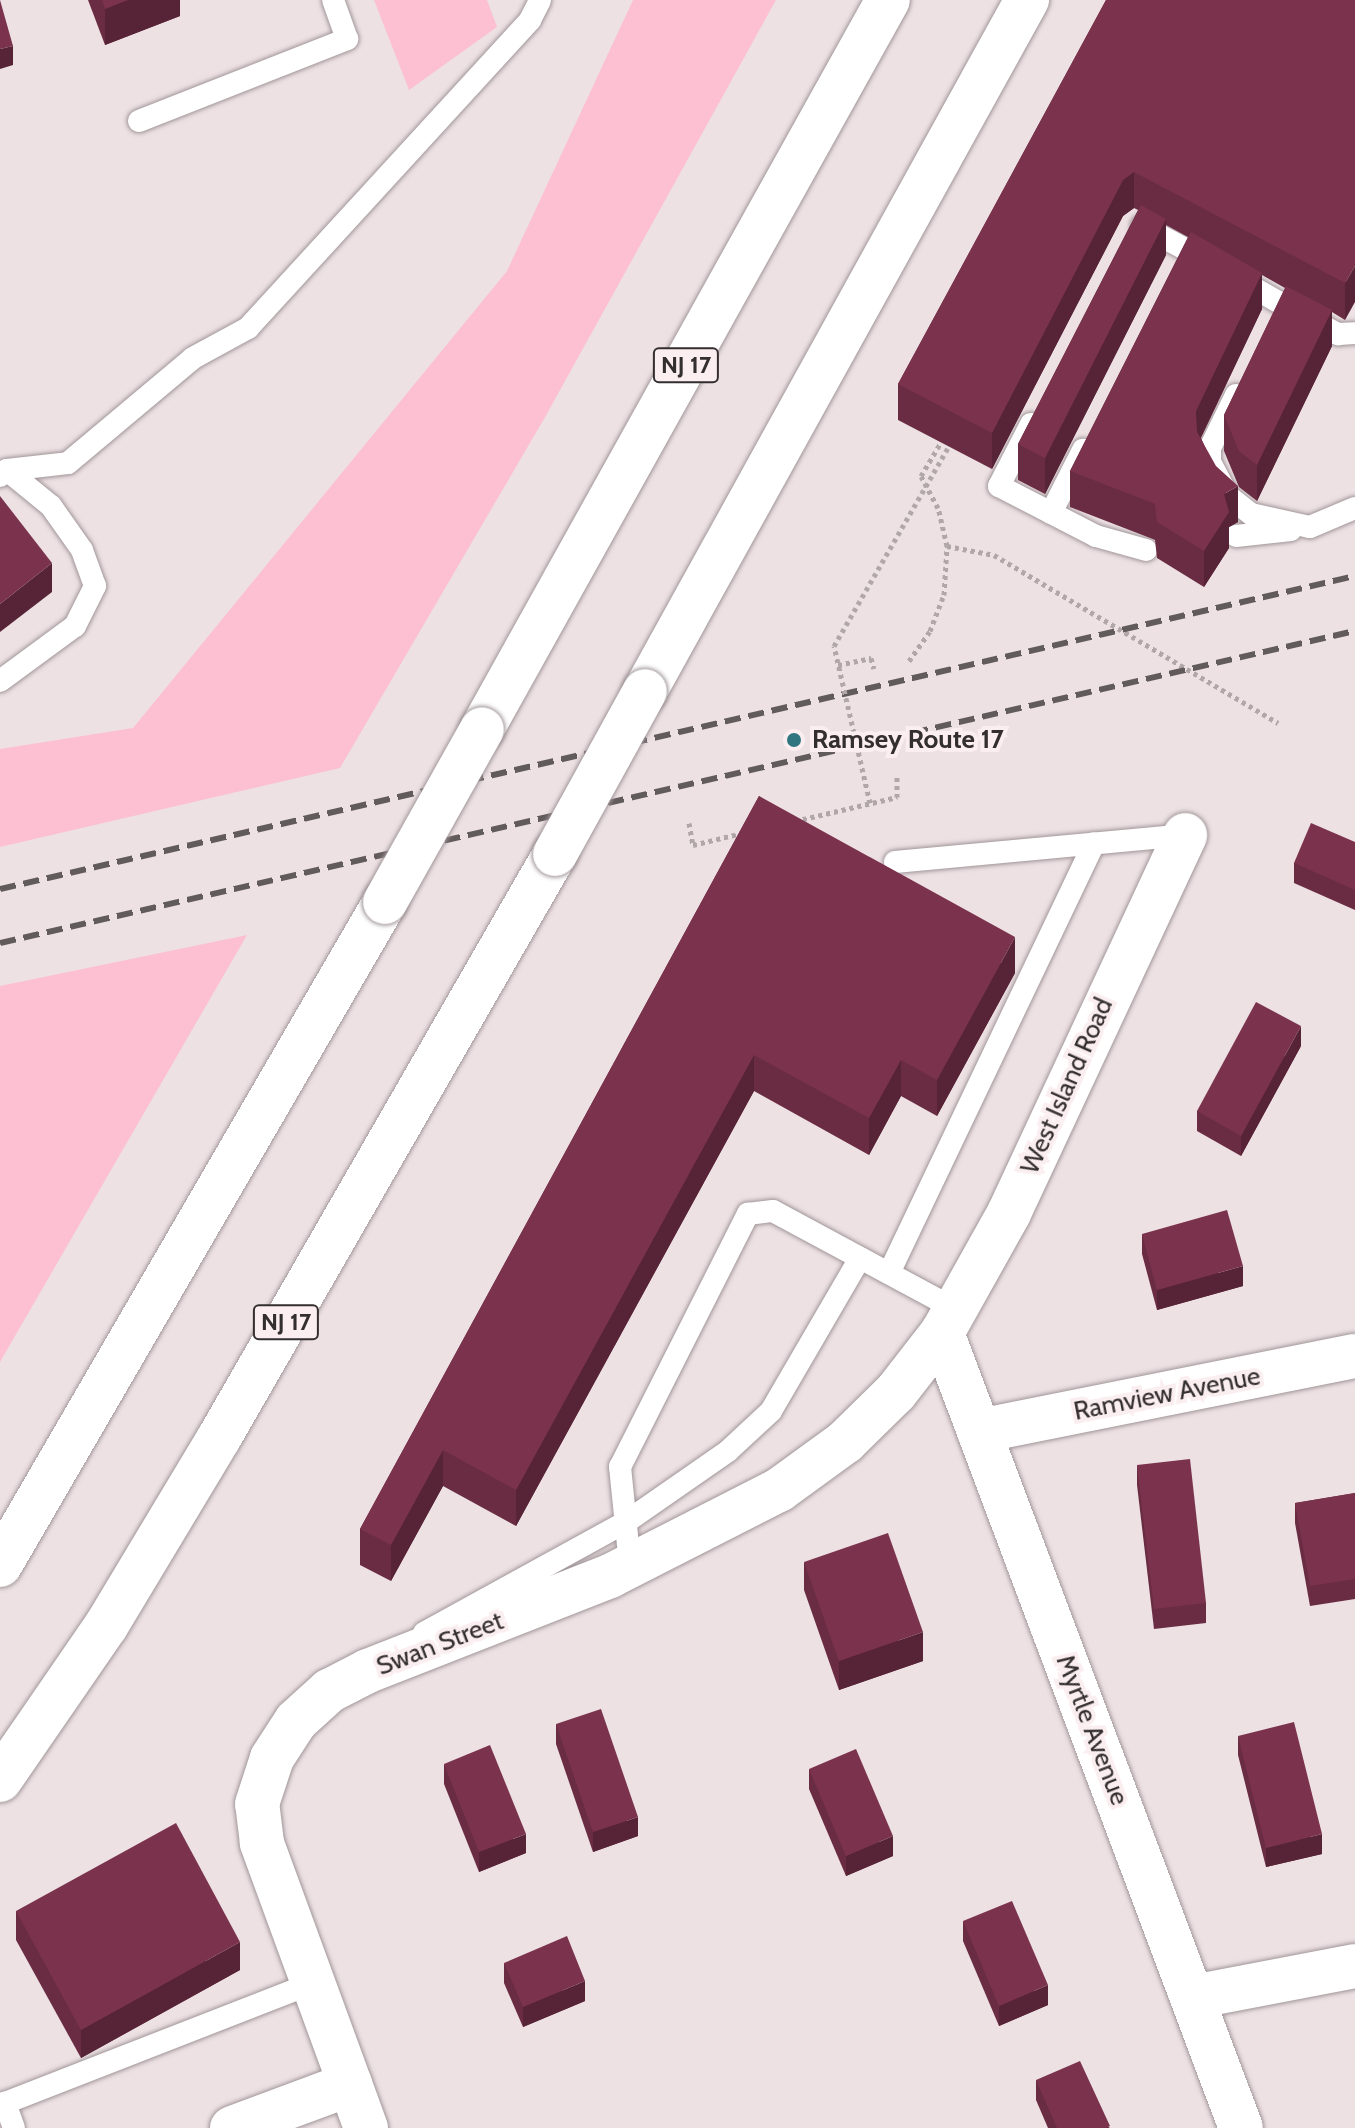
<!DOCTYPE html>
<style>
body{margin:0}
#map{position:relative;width:1355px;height:2128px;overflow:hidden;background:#ede1e4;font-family:Cabin,sans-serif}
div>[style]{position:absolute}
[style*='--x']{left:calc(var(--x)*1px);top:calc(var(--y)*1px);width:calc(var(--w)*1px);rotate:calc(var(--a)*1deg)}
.green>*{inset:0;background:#fcc0d2}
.path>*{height:5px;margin-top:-2.5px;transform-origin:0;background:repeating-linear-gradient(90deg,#b1a7a9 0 4px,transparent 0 8px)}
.roads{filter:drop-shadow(0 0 2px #a19699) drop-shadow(0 0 2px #a19699)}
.service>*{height:22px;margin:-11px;padding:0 11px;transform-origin:11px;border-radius:11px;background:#fff}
.minor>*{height:44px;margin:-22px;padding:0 22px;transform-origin:22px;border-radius:22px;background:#fff}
.tertiary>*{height:44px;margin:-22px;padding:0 22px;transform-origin:22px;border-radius:22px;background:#fff}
.trunk>*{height:44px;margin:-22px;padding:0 22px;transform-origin:22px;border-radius:22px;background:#fff}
.rail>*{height:6px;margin-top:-3px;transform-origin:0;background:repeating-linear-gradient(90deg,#625b5c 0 16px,transparent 0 24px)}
.path-bridge>*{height:5px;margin-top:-2.5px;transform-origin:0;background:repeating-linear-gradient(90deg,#b1a7a9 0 4px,transparent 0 8px)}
.bridges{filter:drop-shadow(0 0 2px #a19699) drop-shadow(0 0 2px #a19699)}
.trunk-bridge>*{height:44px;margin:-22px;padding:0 22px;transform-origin:22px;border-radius:22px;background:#fff}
.wall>*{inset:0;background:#6a2c42}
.shaded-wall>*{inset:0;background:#562436}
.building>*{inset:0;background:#7b334d}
.dots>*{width:22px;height:22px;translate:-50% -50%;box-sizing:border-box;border:4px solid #fbeef1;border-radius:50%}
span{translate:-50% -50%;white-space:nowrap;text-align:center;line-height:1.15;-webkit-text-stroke:8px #fbeef1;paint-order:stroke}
.shield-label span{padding:2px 6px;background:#fbeef1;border:2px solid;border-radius:6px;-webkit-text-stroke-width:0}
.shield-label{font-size:24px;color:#332e2f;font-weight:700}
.poi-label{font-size:26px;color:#332e2f;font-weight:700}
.left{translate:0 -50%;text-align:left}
.street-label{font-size:26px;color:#332e2f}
</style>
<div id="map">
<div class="green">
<i style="clip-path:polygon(374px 0,487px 0,497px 27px,409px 90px)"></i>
<i style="clip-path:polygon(633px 0,776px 0,544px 419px,340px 768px,0 847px,0 749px,133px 728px,507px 271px)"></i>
<i style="clip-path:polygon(247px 935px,0 1362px,0 986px)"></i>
</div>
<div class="path">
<i style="--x:947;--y:546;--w:48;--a:10.8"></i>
<i style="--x:994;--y:555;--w:330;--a:30.6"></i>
<i style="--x:909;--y:661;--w:37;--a:-55"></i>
<i style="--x:930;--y:631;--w:39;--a:-69"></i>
<i style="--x:944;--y:595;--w:49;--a:-86.5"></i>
<i style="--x:947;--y:546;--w:39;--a:-103"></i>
<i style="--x:938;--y:508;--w:36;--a:-118"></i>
<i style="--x:921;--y:476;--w:43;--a:-59.3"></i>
<i style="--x:838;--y:665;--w:34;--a:-12"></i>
<i style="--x:871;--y:658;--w:11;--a:75"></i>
<i style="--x:795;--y:821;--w:105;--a:-13.2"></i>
<i style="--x:897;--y:797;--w:22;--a:-90"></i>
<i style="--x:689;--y:823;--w:22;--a:80"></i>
<i style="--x:693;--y:845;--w:50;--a:-13.8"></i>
</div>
<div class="roads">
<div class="service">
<i style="--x:139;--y:121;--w:224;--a:-21.5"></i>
<i style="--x:347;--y:39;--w:41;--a:-109.7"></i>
<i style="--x:1142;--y:226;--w:49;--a:28.1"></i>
<i style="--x:1238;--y:279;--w:48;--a:29.7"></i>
<i style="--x:1305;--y:316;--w:38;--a:29"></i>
<i style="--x:1338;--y:334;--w:17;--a:-3"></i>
<i style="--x:1236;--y:395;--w:59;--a:116.1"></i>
<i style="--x:1210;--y:448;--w:14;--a:90"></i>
<i style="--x:1210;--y:462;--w:38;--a:62"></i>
<i style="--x:1228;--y:496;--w:29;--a:38"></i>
<i style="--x:1251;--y:514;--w:60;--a:12.4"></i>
<i style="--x:1310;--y:527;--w:49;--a:-22.9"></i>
<i style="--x:1031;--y:424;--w:70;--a:117.3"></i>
<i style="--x:999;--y:486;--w:109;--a:27.3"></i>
<i style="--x:1096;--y:536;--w:52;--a:15.6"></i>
<i style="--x:0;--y:476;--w:9;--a:-41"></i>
<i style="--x:7;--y:470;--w:61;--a:-6.5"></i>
<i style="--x:68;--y:463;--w:163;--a:-40"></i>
<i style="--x:193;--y:358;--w:63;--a:-28.6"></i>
<i style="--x:248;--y:328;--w:418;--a:-47.5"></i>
<i style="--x:530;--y:20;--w:22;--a:-63"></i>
<i style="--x:1051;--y:513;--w:71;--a:-63.1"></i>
<i style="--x:1236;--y:536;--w:55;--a:-6.2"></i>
<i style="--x:0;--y:681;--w:93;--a:-36.3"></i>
<i style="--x:75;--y:626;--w:45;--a:-63.4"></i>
<i style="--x:95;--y:586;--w:38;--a:-110"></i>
<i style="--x:82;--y:550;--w:54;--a:-125.2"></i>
<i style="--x:51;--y:506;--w:57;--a:-140.7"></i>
<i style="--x:895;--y:862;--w:291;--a:-5.3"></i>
<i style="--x:889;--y:1273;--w:476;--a:-64.5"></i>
<i style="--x:630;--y:1565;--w:99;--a:-95.8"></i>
<i style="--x:620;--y:1467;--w:284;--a:-63.2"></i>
<i style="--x:748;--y:1214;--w:25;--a:-7"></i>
<i style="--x:773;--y:1211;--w:207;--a:28.3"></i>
<i style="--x:424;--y:1633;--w:230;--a:-28.8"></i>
<i style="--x:626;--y:1522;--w:124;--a:-34.8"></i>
<i style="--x:728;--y:1451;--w:59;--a:-42.9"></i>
<i style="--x:771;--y:1411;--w:177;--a:-59.8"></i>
<i style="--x:14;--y:2128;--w:27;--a:-110"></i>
<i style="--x:5;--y:2103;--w:331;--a:-21.3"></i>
</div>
<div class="minor">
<i style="--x:942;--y:1333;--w:849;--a:69.39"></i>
<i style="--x:979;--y:1431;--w:383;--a:-11.3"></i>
<i style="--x:1193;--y:1997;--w:165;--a:-10.8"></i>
<i style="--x:350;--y:2084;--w:257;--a:-110.1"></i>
<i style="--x:262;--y:1843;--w:39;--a:-97"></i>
<i style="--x:257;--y:1804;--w:48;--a:-71.9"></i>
<i style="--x:272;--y:1758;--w:44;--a:-57"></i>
<i style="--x:296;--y:1721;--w:45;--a:-42.3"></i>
<i style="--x:329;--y:1691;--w:44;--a:-27.1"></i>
<i style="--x:368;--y:1671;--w:260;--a:-21.4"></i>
<i style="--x:610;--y:1576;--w:190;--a:-27"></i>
<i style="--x:779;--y:1490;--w:82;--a:-36"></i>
<i style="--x:845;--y:1442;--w:71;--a:-44.4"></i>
<i style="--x:896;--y:1392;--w:75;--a:-52.1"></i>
<i style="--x:942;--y:1333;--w:137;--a:-60.8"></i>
<i style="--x:1009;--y:1213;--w:417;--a:-65"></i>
</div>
<div class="tertiary">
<i style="--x:350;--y:2084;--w:47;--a:70"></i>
</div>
<div class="trunk">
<i style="--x:645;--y:691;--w:790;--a:-61.07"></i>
<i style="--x:482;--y:729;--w:834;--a:-60.89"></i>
<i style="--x:0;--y:1565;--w:767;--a:-59.86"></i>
<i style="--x:0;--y:1780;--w:187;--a:-55.5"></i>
<i style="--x:106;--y:1626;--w:219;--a:-59"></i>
<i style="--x:219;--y:1438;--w:674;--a:-60.09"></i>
<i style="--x:232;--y:2128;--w:126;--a:-20.4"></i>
</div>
</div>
<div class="rail">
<i style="--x:0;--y:889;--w:1391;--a:-13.01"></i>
<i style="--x:0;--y:943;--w:1390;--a:-12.97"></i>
</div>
<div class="path-bridge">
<i style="--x:870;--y:803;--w:161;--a:-102.9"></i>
<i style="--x:834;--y:646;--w:233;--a:-60.1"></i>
</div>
<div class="bridges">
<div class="trunk-bridge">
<i style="--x:555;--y:854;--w:186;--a:-61.1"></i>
<i style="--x:385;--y:902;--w:198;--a:-60.7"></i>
</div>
</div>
<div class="wall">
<i style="clip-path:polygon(88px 0,180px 0,180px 16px,105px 45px)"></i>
<i style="clip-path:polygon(1106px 0,1355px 0,1345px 320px,1332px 312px,1332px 346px,1257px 501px,1239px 487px,1224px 451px,1224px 415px,1285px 288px,1262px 275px,1262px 309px,1201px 438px,1238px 522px,1229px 527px,1229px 548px,1204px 587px,1157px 558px,1155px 540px,1070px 507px,1070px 471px,1188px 237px,1166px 225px,1166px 255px,1045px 494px,1018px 480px,1018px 444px,1138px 210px,1134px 208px,1123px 216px,992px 469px,898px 420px,898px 384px)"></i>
<i style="clip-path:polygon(759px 796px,1015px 973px,937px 1116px,901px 1096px,869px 1155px,754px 1091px,516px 1526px,443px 1486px,391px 1581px,360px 1565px,360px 1529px)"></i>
<i style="clip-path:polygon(1355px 842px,1355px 910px,1294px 883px,1294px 863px)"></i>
<i style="clip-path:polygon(1301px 1046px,1241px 1156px,1197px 1131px,1197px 1111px)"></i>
<i style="clip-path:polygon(1142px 1234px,1243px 1286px,1157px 1310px,1142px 1254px)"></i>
<i style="clip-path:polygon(1137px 1465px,1206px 1603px,1206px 1623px,1154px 1629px,1137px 1485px)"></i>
<i style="clip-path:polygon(1355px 1493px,1355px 1599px,1310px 1606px,1295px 1523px,1295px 1503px)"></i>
<i style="clip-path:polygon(804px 1562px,923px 1661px,839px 1690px,804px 1590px)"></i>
<i style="clip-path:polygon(556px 1724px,638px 1836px,593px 1852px,556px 1744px)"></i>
<i style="clip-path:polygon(1238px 1736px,1322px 1854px,1266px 1867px,1238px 1755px)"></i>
<i style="clip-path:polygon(444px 1764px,526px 1853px,479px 1872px,444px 1784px)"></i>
<i style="clip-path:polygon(809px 1769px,893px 1856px,846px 1876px,809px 1789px)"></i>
<i style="clip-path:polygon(16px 1911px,240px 1970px,81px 2058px,16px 1940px)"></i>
<i style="clip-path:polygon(963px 1921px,1048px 2005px,999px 2026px,963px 1941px)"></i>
<i style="clip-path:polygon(504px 1963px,585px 2001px,523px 2027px,504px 1983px)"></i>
<i style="clip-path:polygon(1036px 2080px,1110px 2128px,1048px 2128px,1036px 2100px)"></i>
</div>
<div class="shaded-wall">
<i style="clip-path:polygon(128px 0,180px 0,180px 16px,105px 45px,105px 9px)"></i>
<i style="clip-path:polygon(13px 46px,13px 65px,0 69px,0 49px)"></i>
<i style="clip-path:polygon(1134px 172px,1134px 208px,1123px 216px,992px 469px,992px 433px,1123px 180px)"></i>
<i style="clip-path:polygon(1166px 219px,1166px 255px,1045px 494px,1045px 458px)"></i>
<i style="clip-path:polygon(1355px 266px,1355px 302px,1345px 320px,1345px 283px)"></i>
<i style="clip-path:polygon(1262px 273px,1262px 309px,1196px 447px,1196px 411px)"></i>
<i style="clip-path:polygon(1332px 310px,1332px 346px,1257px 501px,1257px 465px)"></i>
<i style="clip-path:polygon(1238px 486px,1238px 522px,1229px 527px,1229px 548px,1204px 587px,1204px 551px,1224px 494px)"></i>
<i style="clip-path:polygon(52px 563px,52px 592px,0 632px,0 604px)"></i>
<i style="clip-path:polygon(1015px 937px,1015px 973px,937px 1116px,937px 1080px)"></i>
<i style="clip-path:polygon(1301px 1026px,1301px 1046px,1241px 1156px,1241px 1136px)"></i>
<i style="clip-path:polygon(754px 1055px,754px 1091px,516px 1526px,516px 1490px)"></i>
<i style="clip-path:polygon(901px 1060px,901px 1096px,869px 1155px,869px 1118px)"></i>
<i style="clip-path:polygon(1243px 1266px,1243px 1286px,1157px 1310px,1157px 1290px)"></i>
<i style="clip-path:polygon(443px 1450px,443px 1486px,391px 1581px,391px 1545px)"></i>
<i style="clip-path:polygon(923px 1632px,923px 1661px,839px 1690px,839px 1661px)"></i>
<i style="clip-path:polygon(638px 1817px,638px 1836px,593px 1852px,593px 1832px)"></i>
<i style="clip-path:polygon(526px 1834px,526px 1853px,479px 1872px,479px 1852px)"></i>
<i style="clip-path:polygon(1322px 1834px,1322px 1854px,1266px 1867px,1266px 1848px)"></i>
<i style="clip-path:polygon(893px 1836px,893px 1856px,846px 1876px,846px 1856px)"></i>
<i style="clip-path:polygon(240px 1942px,240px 1970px,81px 2058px,81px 2030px)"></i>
<i style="clip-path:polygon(585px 1981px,585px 2001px,523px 2027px,523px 2007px)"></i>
<i style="clip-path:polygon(1048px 1985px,1048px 2005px,999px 2026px,999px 2006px)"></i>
</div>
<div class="building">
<i style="clip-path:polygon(0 0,13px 46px,0 49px)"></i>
<i style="clip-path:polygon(102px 0,128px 0,105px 9px)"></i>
<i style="clip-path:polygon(1106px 0,1355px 0,1355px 266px,1345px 283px,1134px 172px,1123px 180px,992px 433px,898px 384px)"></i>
<i style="clip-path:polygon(1141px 205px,1166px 219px,1045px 458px,1018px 444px)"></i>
<i style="clip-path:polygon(1191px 232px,1262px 273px,1196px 411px,1197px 432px,1216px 466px,1238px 486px,1224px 494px,1229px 512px,1204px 551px,1157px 522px,1155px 504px,1070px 471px)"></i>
<i style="clip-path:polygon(1286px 286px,1332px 310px,1257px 465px,1239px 451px,1224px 415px)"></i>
<i style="clip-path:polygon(0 496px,52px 563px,0 604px)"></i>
<i style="clip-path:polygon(759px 796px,1015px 937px,937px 1080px,901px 1060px,869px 1118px,754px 1055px,516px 1490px,443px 1450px,391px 1545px,360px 1529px)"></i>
<i style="clip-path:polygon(1311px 823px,1355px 842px,1355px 890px,1294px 863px)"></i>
<i style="clip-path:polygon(1256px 1002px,1301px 1026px,1241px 1136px,1197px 1111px)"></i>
<i style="clip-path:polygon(1227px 1210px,1243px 1266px,1157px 1290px,1142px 1234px)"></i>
<i style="clip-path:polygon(1190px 1459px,1206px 1603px,1154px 1609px,1137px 1465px)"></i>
<i style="clip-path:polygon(1355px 1493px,1355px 1579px,1310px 1586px,1295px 1503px)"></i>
<i style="clip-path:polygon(888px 1533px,923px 1632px,839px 1661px,804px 1562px)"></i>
<i style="clip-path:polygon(601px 1709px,638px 1817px,593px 1832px,556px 1724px)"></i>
<i style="clip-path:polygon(1294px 1722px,1322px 1834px,1266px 1848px,1238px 1736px)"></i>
<i style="clip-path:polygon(490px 1745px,526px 1834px,479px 1852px,444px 1764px)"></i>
<i style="clip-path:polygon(856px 1749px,893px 1836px,846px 1856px,809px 1769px)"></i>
<i style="clip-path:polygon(176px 1823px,240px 1942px,81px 2030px,16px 1911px)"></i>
<i style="clip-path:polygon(1012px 1901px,1048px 1985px,999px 2006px,963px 1921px)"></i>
<i style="clip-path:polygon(567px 1936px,585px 1981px,523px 2007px,504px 1963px)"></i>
<i style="clip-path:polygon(1080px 2061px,1110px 2126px,1106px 2128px,1057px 2128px,1036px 2080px)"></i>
</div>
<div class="dots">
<i style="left:794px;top:740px;background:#2f7681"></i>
</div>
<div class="shield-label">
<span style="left:686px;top:365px">NJ 17</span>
<span style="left:286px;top:1322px">NJ 17</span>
</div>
<div class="poi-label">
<span class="left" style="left:812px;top:740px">Ramsey Route 17</span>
</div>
<div class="street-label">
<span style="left:1067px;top:1086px;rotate:-66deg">West Island Road</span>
<span style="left:1167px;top:1394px;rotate:-11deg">Ramview Avenue</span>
<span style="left:440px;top:1644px;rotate:-21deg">Swan Street</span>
<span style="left:1092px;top:1730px;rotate:69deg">Myrtle Avenue</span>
</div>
</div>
